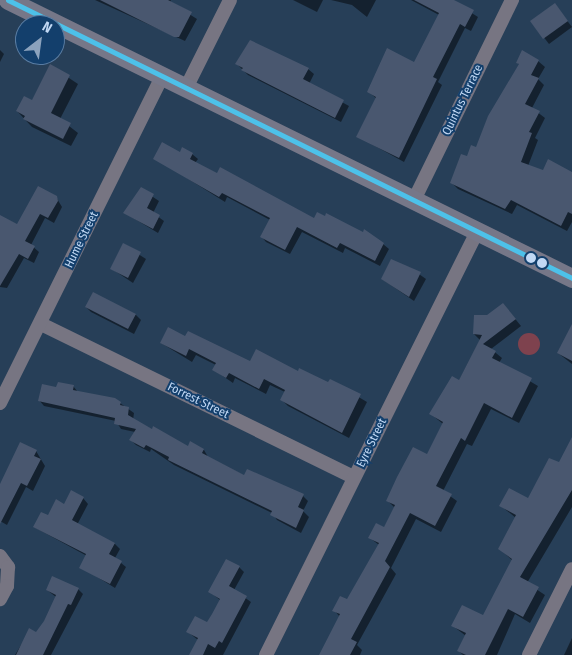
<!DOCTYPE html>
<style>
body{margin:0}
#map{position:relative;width:572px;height:655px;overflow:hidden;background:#273f58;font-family:"Fira Sans Condensed",sans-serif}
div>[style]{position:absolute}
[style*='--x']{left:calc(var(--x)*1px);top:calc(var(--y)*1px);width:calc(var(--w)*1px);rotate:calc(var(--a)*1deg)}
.green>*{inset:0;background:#7e424e}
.round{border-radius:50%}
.shadow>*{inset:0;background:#0007}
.building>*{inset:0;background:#49576f}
.minor>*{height:14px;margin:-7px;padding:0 7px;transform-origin:7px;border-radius:7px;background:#777582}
.secondary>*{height:19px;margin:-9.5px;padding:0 9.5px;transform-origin:9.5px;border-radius:9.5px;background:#767788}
.bus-1>*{height:5px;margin:-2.5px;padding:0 2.5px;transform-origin:2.5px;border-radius:2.5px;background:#4dc1e9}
.dots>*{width:14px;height:14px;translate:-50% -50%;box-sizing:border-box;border:2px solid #133f6c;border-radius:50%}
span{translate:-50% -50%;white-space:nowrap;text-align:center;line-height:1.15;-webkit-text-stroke:4px #133f6c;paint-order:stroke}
.street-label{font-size:12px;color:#c1d8f4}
.north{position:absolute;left:15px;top:15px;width:50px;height:50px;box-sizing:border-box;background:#133f6c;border:1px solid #597ca2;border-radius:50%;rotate:30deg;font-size:14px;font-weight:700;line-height:20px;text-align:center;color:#c1d8f4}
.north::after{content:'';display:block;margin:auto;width:18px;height:22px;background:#8ba2bd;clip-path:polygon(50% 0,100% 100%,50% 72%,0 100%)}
</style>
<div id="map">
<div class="green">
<i class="round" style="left:518px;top:333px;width:22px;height:22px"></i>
</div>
<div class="shadow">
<i style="clip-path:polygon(95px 0,171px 0,170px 2px,197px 19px,185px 41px)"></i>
<i style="clip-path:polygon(293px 0,323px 0,317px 12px)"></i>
<i style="clip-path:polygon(331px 0,376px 0,367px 17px,352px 5px)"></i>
<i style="clip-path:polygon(411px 0,451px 0,478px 17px,471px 31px,465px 28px,438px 82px,442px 85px,404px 162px,357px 136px,377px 99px,369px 92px,414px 64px,439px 15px)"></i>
<i style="clip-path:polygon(555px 5px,572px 27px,549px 44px,532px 22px)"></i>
<i style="clip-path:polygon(0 50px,4px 54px,0 62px)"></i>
<i style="clip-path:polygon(538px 61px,545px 67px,538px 79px,544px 85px,532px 108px,545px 118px,535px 138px,538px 140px,528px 166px,544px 171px,572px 173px,572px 222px,567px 231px,517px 205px,512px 214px,458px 189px,452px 183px,477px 148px,520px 65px,517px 62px)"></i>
<i style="clip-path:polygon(237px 64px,308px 69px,314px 74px,309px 84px,349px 106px,341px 122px,248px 75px)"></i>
<i style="clip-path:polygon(51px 66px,78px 84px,60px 119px,78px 133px,71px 146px,32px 127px,17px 111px,33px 102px)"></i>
<i style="clip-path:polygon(180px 153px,192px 154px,198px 159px,195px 163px,314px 220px,383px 244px,389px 249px,380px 266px,345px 248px,343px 253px,302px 232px,290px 254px,266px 242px,261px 236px,270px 220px,227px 197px,225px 202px,155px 158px)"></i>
<i style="clip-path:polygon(141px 189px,159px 201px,153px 213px,164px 221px,158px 233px,125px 213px)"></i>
<i style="clip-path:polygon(56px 197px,62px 207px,54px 223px,45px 218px,31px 245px,39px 252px,34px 263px,24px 258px,7px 288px,0 287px,0 216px,18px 225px)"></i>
<i style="clip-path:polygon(124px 245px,146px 259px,133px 283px,112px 269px)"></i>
<i style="clip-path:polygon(409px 267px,426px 279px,414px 301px,382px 279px)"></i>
<i style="clip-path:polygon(93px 293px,136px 315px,141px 320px,134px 334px,91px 312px,86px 307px)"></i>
<i style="clip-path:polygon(503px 304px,521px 326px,491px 349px,502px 358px,499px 363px,538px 386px,519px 423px,491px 409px,472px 446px,467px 444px,443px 491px,457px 501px,441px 532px,416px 519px,391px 568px,396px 574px,357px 645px,362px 650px,360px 655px,322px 655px,340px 617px,334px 610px,347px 601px,379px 545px,370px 538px,384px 528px,395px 508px,387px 500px,428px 455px,443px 424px,431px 414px,459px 381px,480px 340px,474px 334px,487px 316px)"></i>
<i style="clip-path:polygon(186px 337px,250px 362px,298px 372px,329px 384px,330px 380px,367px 402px,349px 438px,288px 406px,282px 400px,285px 392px,270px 385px,266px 394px,235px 378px,233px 383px,214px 370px,216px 365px,196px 355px,192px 362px,161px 343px)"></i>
<i style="clip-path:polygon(572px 338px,572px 364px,558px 353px)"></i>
<i style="clip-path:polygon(73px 386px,78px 392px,120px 403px,134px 413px,133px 420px,188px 447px,204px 450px,208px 457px,245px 476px,303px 496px,308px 501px,303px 511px,309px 517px,301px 533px,277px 520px,272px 513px,174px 465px,151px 449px,150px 452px,136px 445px,131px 440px,135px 432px,121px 429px,116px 421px,44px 406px,39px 400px,57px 388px)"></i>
<i style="clip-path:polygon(36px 451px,45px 466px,33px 491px,26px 487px,7px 525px,0 521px,0 486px)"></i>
<i style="clip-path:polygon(572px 451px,572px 507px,527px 583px,545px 595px,530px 623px,515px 614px,497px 655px,463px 655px,458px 650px,466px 636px,453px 626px,483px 617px,513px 561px,500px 549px,516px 518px,501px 506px,528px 500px)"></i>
<i style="clip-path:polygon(83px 498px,88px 504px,77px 525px,115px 544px,120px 549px,115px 558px,126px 567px,115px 588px,81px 567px,87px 556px,34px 527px,65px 505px)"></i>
<i style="clip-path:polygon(239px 567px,244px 572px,234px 590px,251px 602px,223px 655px,190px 655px,198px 640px,188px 632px,208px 624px,220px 600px,210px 592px)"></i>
<i style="clip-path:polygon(78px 589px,83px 594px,51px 655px,15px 655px,30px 630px,37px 633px,45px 621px,56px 597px,47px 590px)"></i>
<i style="clip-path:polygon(572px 638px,572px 655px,564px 655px)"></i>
</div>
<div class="building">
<i style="clip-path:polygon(100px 0,168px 0,192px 12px,179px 37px,174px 37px)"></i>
<i style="clip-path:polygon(414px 0,454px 0,474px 10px,465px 27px,460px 24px,433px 77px,437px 79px,399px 158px,356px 137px,376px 97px,367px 92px,387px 48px,414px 62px,439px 13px)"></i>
<i style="clip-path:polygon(555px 3px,568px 21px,543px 39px,530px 21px)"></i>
<i style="clip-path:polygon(250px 40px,309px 68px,303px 79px,344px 100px,335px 118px,241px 70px,243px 68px,235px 64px)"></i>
<i style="clip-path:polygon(522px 50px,539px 60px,531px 75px,539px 78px,525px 104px,540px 111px,529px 132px,532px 133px,521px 162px,543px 170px,548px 159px,572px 172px,572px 214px,568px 212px,561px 226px,511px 200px,505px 209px,450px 183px,461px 154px,467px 156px,471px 145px,476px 147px,488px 116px,519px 64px,516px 63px)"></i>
<i style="clip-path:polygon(50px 64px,70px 75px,51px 113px,71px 123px,63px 139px,23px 119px,25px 116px,16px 111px,24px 96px,32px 100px)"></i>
<i style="clip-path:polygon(162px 142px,180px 152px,182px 147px,193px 153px,190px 159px,217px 173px,220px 167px,314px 218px,317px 212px,325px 216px,326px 213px,363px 232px,364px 229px,384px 243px,375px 261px,340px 243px,337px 248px,297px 227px,285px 250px,260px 237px,270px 218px,222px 193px,219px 197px,153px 159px)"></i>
<i style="clip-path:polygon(38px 186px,57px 196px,58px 201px,48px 218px,40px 214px,25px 241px,35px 246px,28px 259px,19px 254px,0 286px,0 215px,17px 224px)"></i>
<i style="clip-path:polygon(141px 187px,154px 194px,147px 208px,160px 215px,153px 229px,123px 213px)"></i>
<i style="clip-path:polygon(123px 243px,141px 252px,128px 278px,110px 269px)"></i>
<i style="clip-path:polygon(391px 259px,421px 272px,409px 297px,381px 279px)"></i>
<i style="clip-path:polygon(93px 292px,136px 314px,128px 329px,85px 307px)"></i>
<i style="clip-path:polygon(503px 303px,516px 319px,483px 344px,496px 351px,492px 358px,532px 378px,512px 418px,484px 403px,465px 441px,461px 438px,436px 486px,452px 494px,435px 526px,410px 513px,385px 561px,390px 567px,351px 639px,357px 642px,350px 655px,319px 655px,340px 614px,332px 611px,340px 596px,347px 599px,379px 543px,368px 538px,376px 523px,384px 527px,395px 505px,386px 501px,397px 477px,413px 447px,427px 454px,443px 422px,429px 414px,452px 376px,459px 380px,482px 335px,473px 334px,474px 315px,487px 315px)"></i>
<i style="clip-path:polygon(572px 324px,572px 361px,557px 353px)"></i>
<i style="clip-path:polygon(168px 327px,185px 336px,188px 331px,250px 361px,256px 349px,298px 371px,299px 368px,328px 382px,330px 379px,361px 394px,342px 433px,280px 400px,285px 390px,264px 379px,259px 389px,229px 373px,226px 378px,212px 370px,216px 363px,189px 349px,186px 356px,160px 343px)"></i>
<i style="clip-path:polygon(58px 382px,74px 385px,73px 390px,115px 398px,121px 402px,120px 405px,129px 407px,128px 415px,152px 429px,153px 426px,188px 446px,190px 441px,204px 449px,202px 453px,244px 475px,247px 469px,304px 494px,298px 507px,304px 510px,296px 528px,270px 515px,272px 511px,168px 460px,169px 457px,146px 445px,144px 448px,129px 440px,136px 429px,114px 424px,115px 418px,38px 401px,42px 384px,56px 387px)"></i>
<i style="clip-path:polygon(572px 437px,572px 490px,520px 577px,539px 587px,523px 617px,508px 609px,485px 655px,466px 655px,457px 651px,466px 633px,451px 626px,462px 605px,483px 615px,512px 559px,498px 549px,516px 515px,499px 506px,509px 488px,528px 498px,549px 458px,559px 462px)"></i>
<i style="clip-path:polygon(20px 442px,37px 450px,34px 456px,41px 459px,27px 486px,21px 483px,0 524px,0 484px)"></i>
<i style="clip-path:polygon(71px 490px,84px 497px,72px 520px,115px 543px,109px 554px,122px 561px,110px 584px,79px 568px,86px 554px,33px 527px,41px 512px,48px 515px,56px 499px,64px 504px)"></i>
<i style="clip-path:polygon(226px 559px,240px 566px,229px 586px,247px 596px,222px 643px,219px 641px,215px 648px,208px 644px,203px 655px,189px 655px,198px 638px,186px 632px,195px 616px,207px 622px,212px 614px,220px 599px,208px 592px)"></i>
<i style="clip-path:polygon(52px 576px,79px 588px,71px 605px,68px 604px,43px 655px,16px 655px,29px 628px,36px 632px,44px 621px,56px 595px,46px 590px)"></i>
</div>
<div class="minor">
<i style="--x:186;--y:88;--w:98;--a:-63.4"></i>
<i style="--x:414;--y:200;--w:223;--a:-63.9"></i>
<i style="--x:41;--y:324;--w:348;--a:26.1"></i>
<i style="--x:0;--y:403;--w:365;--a:-63.6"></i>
<i style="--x:0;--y:556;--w:14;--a:54"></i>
<i style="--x:8;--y:567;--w:19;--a:93"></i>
<i style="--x:7;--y:586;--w:15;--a:118"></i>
<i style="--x:266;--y:655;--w:474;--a:-63.5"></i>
<i style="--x:529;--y:655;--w:96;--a:-63.4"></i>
</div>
<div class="secondary">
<i style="--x:8;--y:0;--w:629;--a:26.24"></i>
</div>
<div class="bus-1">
<i style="--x:8;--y:0;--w:629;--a:26.24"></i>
</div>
<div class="dots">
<i style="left:531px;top:258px;background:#c1d8f4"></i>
<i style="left:542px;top:263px;background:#c1d8f4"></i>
</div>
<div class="street-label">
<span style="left:463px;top:100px;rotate:-64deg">Quintus Terrace</span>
<span style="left:82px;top:240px;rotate:-64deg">Hume Street</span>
<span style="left:198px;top:401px;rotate:26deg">Forrest Street</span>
<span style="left:372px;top:443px;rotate:-64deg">Eyre Street</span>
</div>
<div class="north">N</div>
</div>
